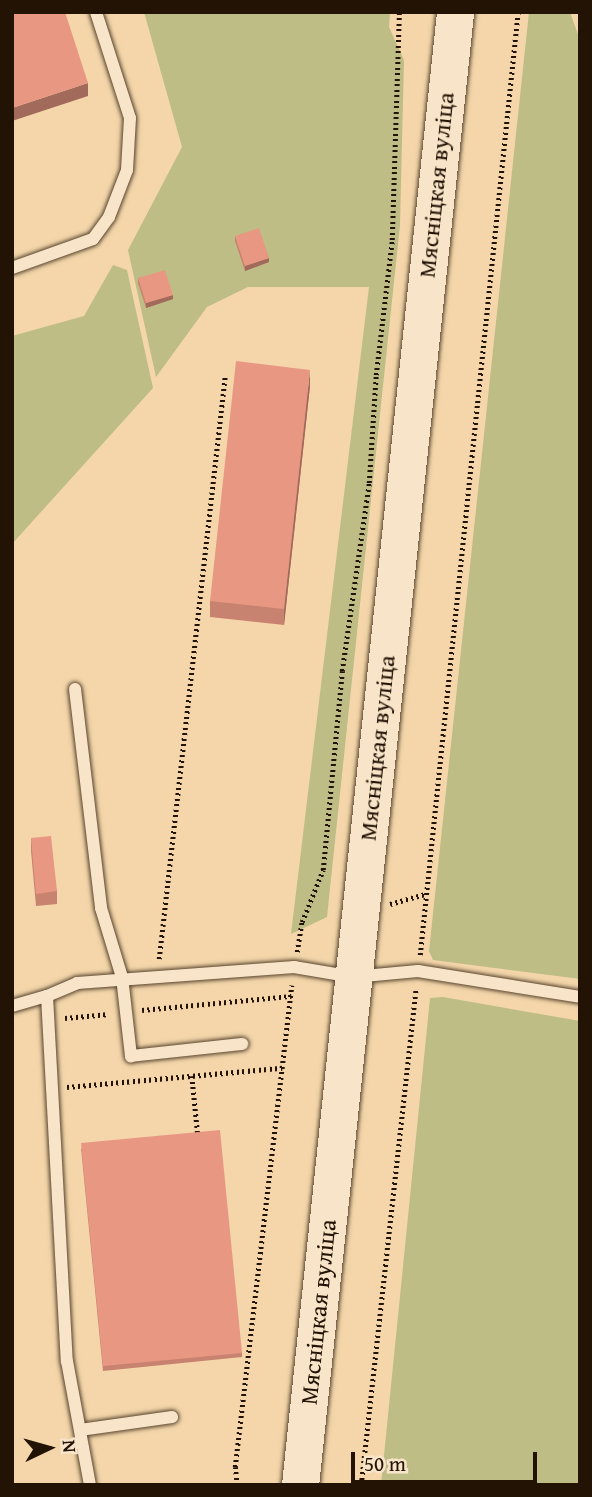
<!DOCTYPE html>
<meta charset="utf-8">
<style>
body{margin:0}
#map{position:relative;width:592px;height:1497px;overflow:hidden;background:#f4d6aa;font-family:"Gentium Book Plus",serif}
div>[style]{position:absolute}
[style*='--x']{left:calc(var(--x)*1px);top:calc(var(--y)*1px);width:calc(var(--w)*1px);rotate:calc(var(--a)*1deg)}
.green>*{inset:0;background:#bfbd86}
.path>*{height:4.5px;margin-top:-2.25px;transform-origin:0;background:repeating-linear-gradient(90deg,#231305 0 2px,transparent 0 5.5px)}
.roads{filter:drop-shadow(0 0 2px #57442e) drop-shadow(0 0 2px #57442e)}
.lane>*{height:12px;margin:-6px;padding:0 6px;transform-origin:6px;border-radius:6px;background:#f8e4c8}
.secondary>*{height:37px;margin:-18.5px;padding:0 18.5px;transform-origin:18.5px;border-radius:18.5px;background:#f8e4c8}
.wall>*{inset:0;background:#c88370}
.shaded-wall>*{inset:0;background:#a26a5b}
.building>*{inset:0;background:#e89882}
span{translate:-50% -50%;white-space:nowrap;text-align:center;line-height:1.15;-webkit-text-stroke:5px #f8e4c8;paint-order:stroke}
.street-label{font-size:24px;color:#231305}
.frame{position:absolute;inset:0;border:14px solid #231305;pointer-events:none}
.north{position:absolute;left:14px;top:1413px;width:70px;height:70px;-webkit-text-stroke:5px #f8e4c8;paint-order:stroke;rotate:85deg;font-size:19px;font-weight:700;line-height:28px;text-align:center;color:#231305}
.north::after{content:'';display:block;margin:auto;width:24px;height:32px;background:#231305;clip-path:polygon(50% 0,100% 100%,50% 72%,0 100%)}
.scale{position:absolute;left:351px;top:1452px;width:186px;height:32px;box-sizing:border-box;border:4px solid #231305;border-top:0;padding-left:9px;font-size:21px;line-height:24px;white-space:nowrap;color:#231305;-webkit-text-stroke:5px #f8e4c8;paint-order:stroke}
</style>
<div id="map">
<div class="green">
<i style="clip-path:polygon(144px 12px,390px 12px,389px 27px,404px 60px,400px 225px,327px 917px,291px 934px,369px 287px,248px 287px,207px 307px,156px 377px,128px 250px,182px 147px)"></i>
<i style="clip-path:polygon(529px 12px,570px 12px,580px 40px,580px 979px,433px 960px,429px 951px)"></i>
<i style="clip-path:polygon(113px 265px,127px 270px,153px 388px,12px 544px,12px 336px,84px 316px)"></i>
<i style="clip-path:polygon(443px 997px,580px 1021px,580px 1485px,381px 1485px,430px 998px)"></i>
</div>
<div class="path">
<i style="--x:580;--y:12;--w:1;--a:90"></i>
<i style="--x:390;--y:904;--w:37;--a:-16"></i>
<i style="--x:297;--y:952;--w:30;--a:-81"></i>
<i style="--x:302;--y:922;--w:56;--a:-68"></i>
<i style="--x:323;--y:870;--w:200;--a:-84.5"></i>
<i style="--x:342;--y:671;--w:190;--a:-81.8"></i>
<i style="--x:369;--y:483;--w:108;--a:-86.3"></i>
<i style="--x:376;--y:375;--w:136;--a:-83.2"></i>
<i style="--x:392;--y:240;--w:228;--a:-88.2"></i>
<i style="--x:420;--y:955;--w:948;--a:-84.07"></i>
<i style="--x:159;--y:959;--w:587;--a:-83.54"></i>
<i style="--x:142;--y:1010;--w:150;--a:-5.4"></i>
<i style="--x:65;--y:1018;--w:44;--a:-5.2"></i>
<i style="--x:192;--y:1076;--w:59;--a:84.2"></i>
<i style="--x:67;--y:1087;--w:216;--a:-5.1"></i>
<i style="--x:237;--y:1485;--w:18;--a:-96"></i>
<i style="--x:235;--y:1467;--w:485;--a:-83.3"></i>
<i style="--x:361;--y:1485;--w:500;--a:-83.69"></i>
</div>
<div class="roads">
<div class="lane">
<i style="--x:12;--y:268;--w:86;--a:-19.7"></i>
<i style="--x:93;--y:239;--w:27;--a:-54"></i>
<i style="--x:109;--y:217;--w:50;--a:-69"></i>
<i style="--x:127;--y:170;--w:52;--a:-86.7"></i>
<i style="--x:130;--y:118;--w:111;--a:-107.8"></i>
<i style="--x:75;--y:689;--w:221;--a:83.2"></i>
<i style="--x:101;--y:908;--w:72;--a:73.1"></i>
<i style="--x:122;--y:977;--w:80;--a:83.5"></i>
<i style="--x:131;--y:1056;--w:112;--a:-6.2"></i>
<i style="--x:47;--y:996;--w:366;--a:86.9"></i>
<i style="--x:67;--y:1361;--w:126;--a:79.5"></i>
<i style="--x:12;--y:1006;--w:36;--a:-16"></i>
<i style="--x:47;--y:996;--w:33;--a:-23"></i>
<i style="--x:77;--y:983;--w:218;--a:-4.2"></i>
<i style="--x:294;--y:967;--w:60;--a:9.6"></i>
<i style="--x:353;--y:977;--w:65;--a:-5.3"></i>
<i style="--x:418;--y:971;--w:164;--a:9.1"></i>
<i style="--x:80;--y:1430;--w:93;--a:-8"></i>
</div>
<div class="secondary">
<i style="--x:300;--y:1485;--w:1481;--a:-83.99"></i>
</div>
</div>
<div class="wall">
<i style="clip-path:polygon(235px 236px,269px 262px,245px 271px,235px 241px)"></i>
<i style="clip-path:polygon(138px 278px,173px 299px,146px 308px,138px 283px)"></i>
<i style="clip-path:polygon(310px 386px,284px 625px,210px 617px,210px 601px)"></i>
<i style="clip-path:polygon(31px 838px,57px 891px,57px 904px,36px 906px,31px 851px)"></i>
<i style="clip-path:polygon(81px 1148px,242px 1353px,242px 1357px,103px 1371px)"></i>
</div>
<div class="shaded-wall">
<i style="clip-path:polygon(88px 83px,88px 96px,12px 121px,12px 108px)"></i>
<i style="clip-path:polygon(269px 258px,269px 262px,245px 271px,245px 266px)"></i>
<i style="clip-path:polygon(173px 295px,173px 299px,146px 308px,146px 303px)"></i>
<i style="clip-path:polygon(310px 370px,310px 386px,284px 625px,284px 609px)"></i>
</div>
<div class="building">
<i style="clip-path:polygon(12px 12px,65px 12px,88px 83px,12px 108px)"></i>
<i style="clip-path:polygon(259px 228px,269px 258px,245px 266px,235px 236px)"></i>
<i style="clip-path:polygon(165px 270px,173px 295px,146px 303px,138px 278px)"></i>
<i style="clip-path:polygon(236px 361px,310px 370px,284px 609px,210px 601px)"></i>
<i style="clip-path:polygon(51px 836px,57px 891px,36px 894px,31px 838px)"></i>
<i style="clip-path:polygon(220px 1130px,242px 1353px,103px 1366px,81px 1143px)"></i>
</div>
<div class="street-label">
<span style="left:436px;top:185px;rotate:-84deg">Мясніцкая вуліца</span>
<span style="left:377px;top:748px;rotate:-84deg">Мясніцкая вуліца</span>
<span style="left:318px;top:1312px;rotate:-84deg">Мясніцкая вуліца</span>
</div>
<div class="frame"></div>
<div class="north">N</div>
<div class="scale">50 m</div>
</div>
